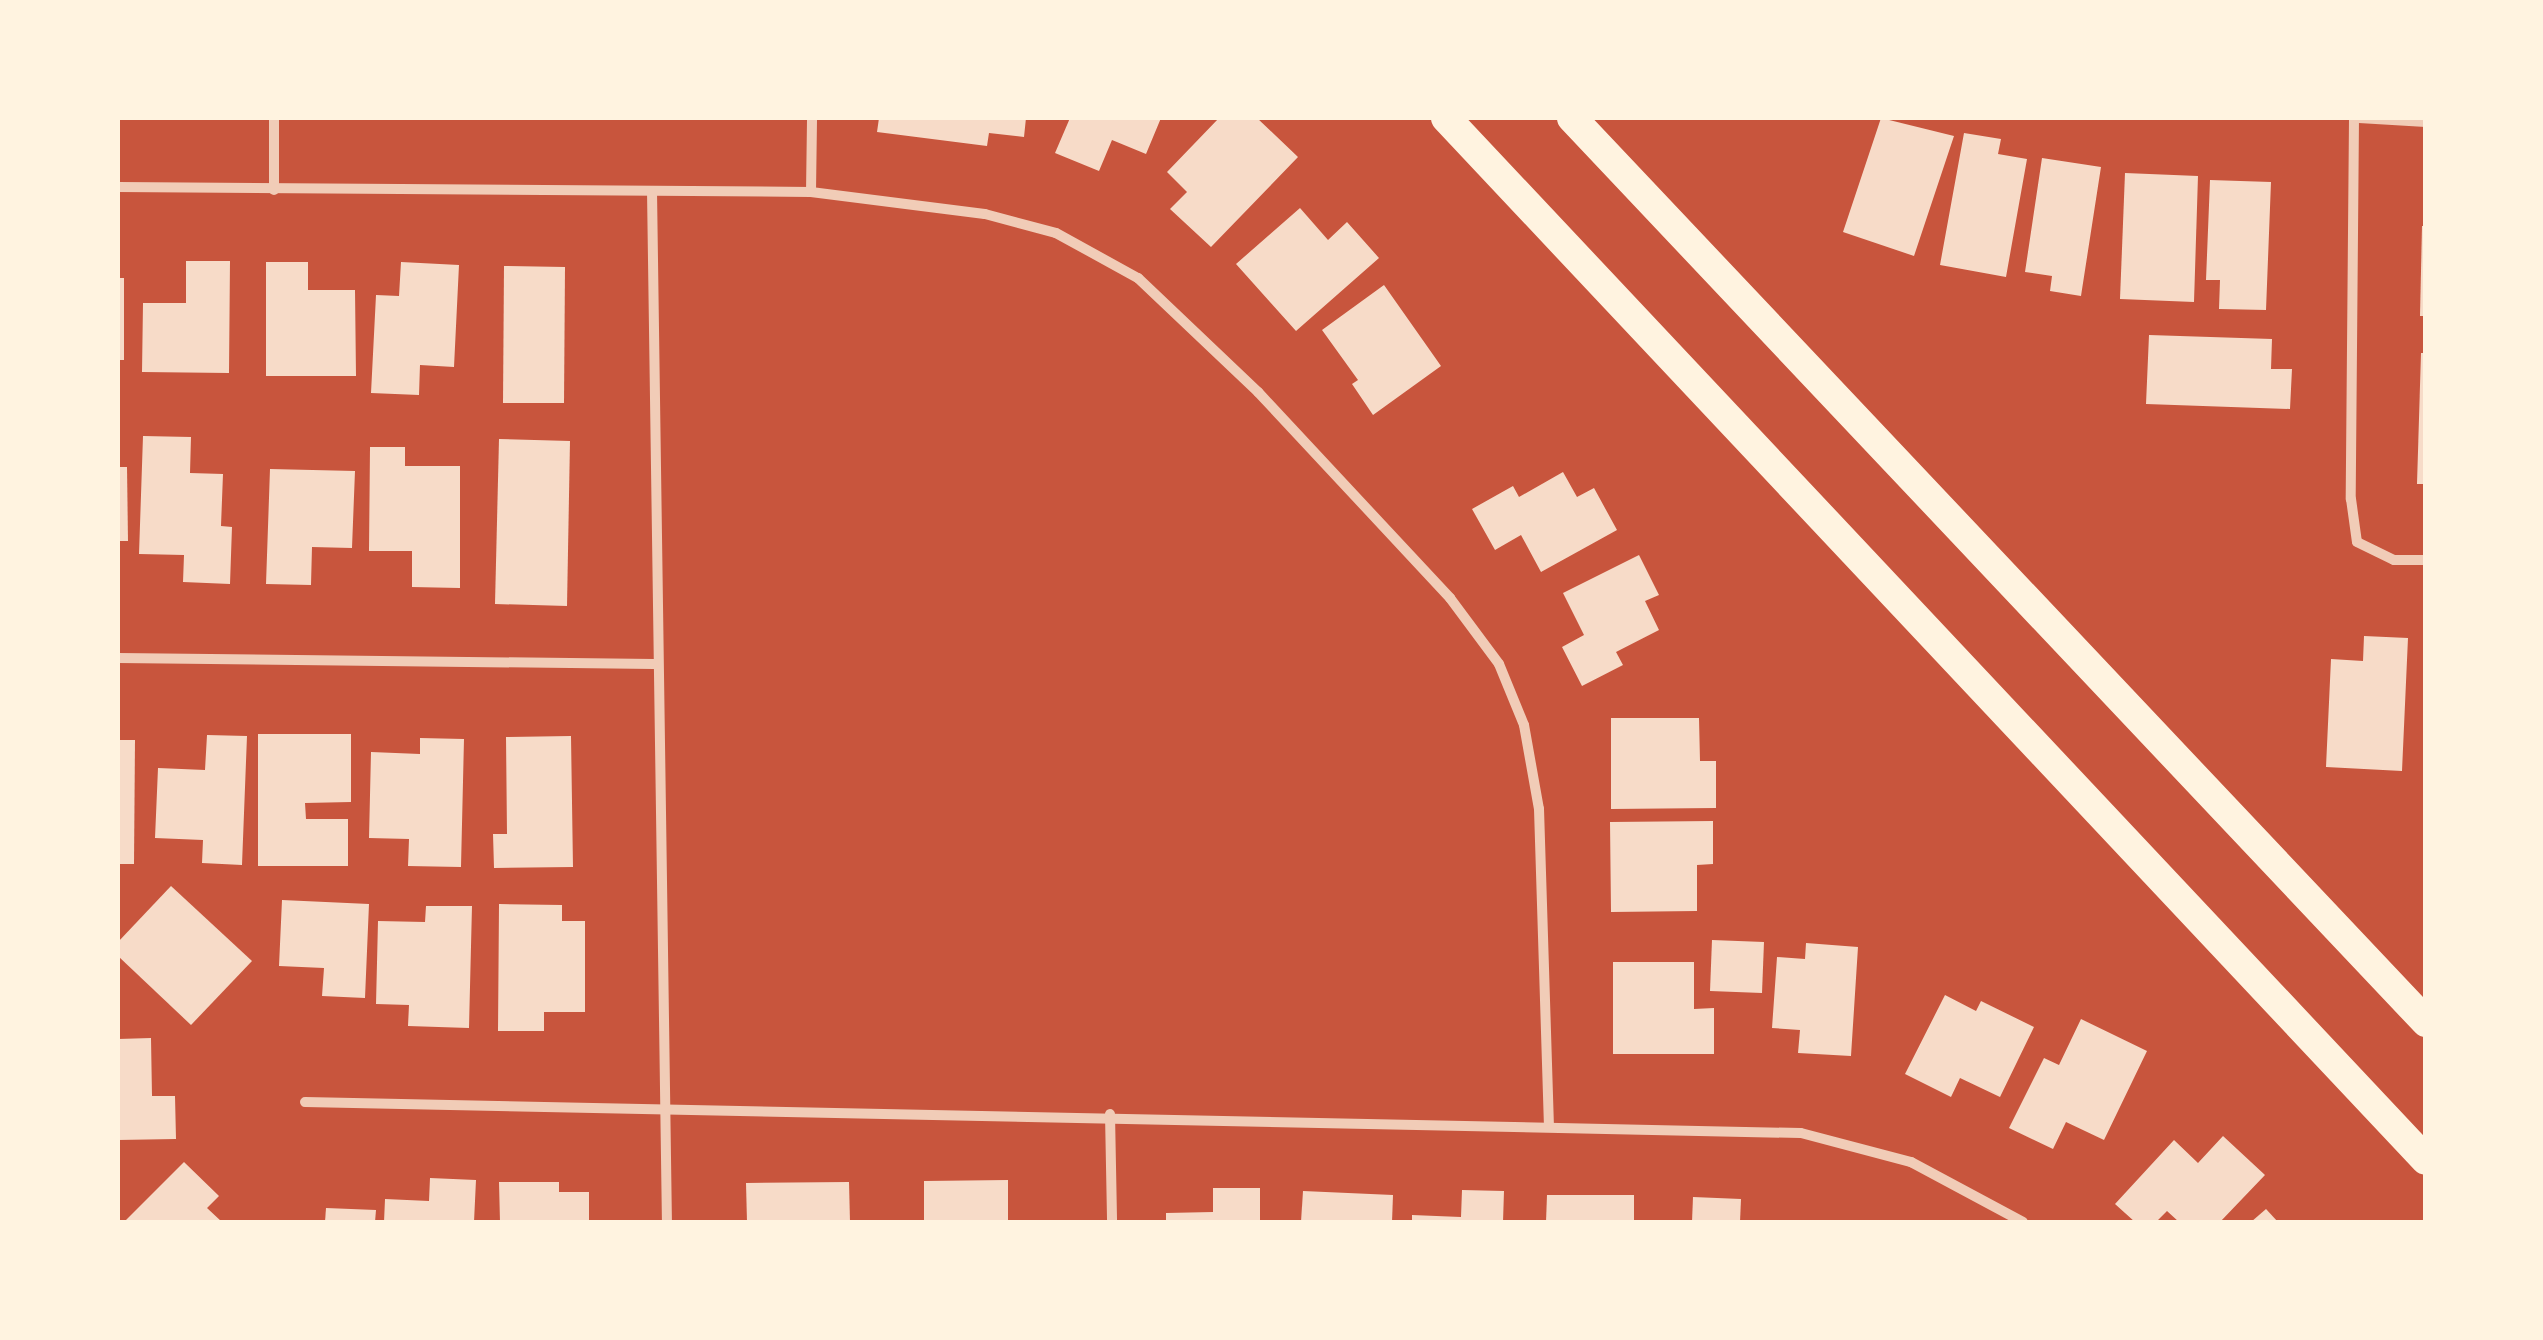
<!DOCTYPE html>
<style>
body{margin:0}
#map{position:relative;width:2543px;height:1340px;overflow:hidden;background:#c8553d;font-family:"Noto Serif",serif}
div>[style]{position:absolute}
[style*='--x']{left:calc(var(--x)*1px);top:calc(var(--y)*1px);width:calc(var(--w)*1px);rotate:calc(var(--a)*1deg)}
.building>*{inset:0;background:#f7dbc8}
.minor>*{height:10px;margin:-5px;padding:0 5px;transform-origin:5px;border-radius:5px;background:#f1ccb7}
.motorway>*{height:30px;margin:-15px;padding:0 15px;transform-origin:15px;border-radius:15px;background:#fff3e0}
span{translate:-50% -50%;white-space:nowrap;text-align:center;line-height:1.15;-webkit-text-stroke:10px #fff3e0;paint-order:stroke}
.frame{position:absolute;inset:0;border:120px solid #fff3e0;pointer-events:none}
</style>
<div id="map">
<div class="building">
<i style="clip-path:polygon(879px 118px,1026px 118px,1024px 137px,989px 133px,987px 146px,877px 132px)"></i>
<i style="clip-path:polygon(1070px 118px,1161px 118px,1146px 154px,1112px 140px,1099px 171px,1055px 153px)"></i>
<i style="clip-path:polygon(1219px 118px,1257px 118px,1298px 157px,1211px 247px,1170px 209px,1187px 192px,1167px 172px)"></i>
<i style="clip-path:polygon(1881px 118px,1954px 136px,1914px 256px,1843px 232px)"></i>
<i style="clip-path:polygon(1964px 133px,2001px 139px,1998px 154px,2027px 159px,2006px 277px,1940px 265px)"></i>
<i style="clip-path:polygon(2042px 158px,2101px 167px,2081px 296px,2050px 291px,2052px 276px,2025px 272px)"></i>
<i style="clip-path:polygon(2125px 173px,2198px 176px,2194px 302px,2120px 299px)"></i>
<i style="clip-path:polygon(2210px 180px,2271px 182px,2266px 310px,2219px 309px,2220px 280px,2206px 280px)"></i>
<i style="clip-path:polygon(1300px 208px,1328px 240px,1347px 222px,1379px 258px,1296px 331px,1236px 264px)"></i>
<i style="clip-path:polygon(2422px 226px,2426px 226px,2426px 316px,2420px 316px)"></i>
<i style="clip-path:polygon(186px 261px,230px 261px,229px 373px,142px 372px,143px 303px,186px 303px)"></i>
<i style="clip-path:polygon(266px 262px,308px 262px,308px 290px,355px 290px,356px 376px,266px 376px)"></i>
<i style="clip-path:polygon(401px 262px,459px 265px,454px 367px,420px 365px,419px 395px,371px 393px,376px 295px,399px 296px)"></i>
<i style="clip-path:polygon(504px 266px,565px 267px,564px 403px,503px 403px)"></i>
<i style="clip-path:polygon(118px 278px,124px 278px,124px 360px,118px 360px)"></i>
<i style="clip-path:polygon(1384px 285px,1441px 366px,1373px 415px,1352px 384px,1358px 380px,1322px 330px)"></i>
<i style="clip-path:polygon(2149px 335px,2272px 339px,2271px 369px,2292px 369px,2290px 409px,2146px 404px)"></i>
<i style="clip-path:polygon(2421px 353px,2426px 353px,2426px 484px,2417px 484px)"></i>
<i style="clip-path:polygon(143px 436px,191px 437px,190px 473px,223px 474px,221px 526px,232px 527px,230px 584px,183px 582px,184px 555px,139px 554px)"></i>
<i style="clip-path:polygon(499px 439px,570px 441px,567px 606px,495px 604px)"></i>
<i style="clip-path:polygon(370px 447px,405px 447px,405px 466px,460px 466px,460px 588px,412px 587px,412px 551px,369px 551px)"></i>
<i style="clip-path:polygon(118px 467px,127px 467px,128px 541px,118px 541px)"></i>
<i style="clip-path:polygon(270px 469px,355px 471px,352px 548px,312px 547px,311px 585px,266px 584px)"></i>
<i style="clip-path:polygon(1563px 472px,1577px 497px,1594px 488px,1617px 530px,1541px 572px,1521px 535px,1495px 550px,1472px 509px,1513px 486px,1519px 497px)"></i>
<i style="clip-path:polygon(1639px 555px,1659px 595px,1645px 601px,1659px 630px,1616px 652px,1623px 665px,1582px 686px,1562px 647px,1584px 635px,1563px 593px)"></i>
<i style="clip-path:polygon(2364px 636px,2408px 638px,2402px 771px,2326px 767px,2331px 659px,2363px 661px)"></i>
<i style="clip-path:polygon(1611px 718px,1699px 718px,1700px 761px,1716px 761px,1716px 808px,1611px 809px)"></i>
<i style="clip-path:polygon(258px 734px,351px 734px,351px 802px,305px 803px,306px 819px,348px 819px,348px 866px,258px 866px)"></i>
<i style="clip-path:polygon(207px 735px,247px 736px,242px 865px,202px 863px,203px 840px,155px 838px,158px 768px,205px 770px)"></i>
<i style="clip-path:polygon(571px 736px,573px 867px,494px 868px,493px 834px,507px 834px,506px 737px)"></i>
<i style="clip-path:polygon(420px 738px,464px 739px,461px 867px,408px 866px,409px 839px,369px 838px,371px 752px,420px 754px)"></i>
<i style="clip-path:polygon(118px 740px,135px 740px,134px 864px,118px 864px)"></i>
<i style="clip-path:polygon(1713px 821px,1713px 864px,1697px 865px,1697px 911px,1611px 912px,1610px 822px)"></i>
<i style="clip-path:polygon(171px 886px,252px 961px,191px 1025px,118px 956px,118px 942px)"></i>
<i style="clip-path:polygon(282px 900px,369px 904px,365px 998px,322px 996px,324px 968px,279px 966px)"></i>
<i style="clip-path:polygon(499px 904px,562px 905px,562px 921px,585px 921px,585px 1012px,544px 1012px,544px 1031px,498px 1031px)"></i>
<i style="clip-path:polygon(426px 906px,472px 906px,469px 1028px,408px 1026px,409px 1005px,376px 1004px,378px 921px,425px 922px)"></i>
<i style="clip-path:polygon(1712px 940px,1764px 942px,1762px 993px,1710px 991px)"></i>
<i style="clip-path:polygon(1806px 943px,1858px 947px,1851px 1056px,1798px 1053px,1800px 1030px,1772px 1028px,1777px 957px,1805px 959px)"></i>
<i style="clip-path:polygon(1613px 962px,1694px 962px,1694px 1009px,1714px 1008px,1714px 1054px,1613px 1054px)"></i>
<i style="clip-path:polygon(1945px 995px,1976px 1011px,1981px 1001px,2034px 1027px,2000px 1097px,1960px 1078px,1951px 1097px,1905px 1074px)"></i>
<i style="clip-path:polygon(2081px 1019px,2147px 1051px,2104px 1140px,2066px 1122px,2053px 1149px,2009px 1128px,2044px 1058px,2059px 1065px)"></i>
<i style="clip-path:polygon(151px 1038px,152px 1096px,175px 1096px,176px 1139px,118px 1140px,118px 1039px)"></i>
<i style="clip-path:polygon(2223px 1136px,2265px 1175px,2220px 1222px,2179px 1222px,2167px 1211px,2156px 1222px,2135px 1222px,2115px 1204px,2174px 1140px,2198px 1163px)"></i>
<i style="clip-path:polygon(184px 1162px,219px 1196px,207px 1208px,222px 1222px,124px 1222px)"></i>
<i style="clip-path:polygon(430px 1178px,476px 1180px,474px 1222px,384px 1222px,385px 1199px,429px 1201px)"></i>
<i style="clip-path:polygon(1008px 1180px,1008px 1222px,924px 1222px,924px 1181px)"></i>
<i style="clip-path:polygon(499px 1182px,559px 1182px,559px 1192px,589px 1192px,589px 1222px,500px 1222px)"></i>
<i style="clip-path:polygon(849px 1182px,850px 1222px,747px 1222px,746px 1183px)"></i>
<i style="clip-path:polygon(1213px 1188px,1260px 1188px,1260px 1222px,1166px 1222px,1166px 1213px,1213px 1212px)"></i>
<i style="clip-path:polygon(1462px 1190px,1504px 1191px,1503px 1222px,1412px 1222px,1412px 1215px,1461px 1217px)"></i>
<i style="clip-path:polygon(1303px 1191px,1393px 1195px,1392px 1222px,1301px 1222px)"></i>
<i style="clip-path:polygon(1547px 1195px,1634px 1195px,1634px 1222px,1546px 1222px)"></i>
<i style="clip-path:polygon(1693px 1197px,1741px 1199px,1740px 1222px,1692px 1222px)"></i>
<i style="clip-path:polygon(326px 1208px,376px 1210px,375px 1222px,325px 1222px)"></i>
<i style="clip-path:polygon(2266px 1209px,2278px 1222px,2251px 1222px)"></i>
</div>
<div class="minor">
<i style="--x:274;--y:118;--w:72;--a:90"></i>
<i style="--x:2354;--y:118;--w:381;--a:90.5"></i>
<i style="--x:2351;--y:499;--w:43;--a:82.1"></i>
<i style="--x:2357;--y:542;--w:41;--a:25.9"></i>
<i style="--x:2394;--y:560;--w:32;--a:0"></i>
<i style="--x:2359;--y:118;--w:67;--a:3.4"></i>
<i style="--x:118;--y:187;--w:693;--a:0.41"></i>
<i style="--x:811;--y:192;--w:175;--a:7.2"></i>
<i style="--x:985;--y:214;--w:73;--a:15"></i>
<i style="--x:1056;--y:233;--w:94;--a:28.8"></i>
<i style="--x:1138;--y:278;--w:166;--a:43.5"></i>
<i style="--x:1258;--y:392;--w:282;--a:47"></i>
<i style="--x:1450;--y:598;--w:82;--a:53.4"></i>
<i style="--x:1499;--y:664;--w:66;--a:67.7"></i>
<i style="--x:1524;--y:725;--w:85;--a:79.9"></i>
<i style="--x:1539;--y:809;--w:315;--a:88.2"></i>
<i style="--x:652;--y:191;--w:1031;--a:89.17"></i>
<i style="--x:811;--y:192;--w:74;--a:-89.2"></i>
<i style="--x:118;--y:658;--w:536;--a:0.64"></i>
<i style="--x:305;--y:1102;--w:1496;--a:1.19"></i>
<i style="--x:1801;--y:1133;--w:114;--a:14.8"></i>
<i style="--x:1911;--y:1162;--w:127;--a:28.2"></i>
<i style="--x:1110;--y:1114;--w:108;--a:88.9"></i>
</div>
<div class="motorway">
<i style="--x:1446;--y:118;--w:1430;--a:46.76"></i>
<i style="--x:1572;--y:118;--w:1244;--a:46.63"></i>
</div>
<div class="frame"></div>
</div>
